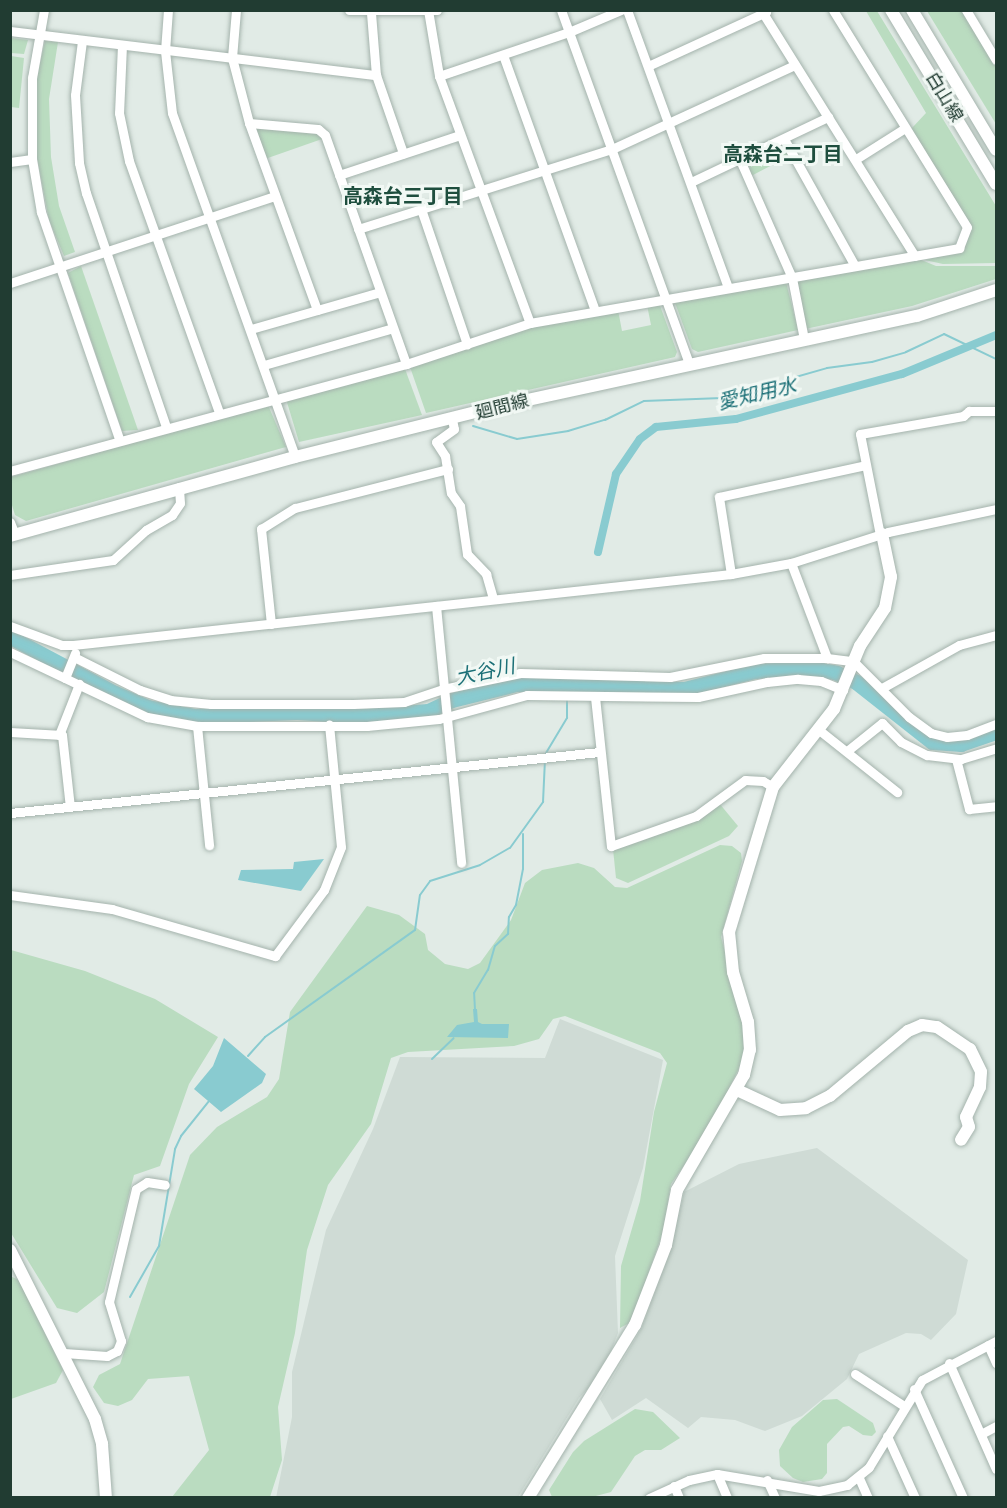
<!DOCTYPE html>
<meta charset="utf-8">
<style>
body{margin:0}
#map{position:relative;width:1007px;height:1508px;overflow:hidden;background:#e1ebe6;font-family:"DM Sans","Noto Sans JP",sans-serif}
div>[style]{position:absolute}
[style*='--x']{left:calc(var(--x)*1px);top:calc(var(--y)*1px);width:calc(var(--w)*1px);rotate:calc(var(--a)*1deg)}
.built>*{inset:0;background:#cfdbd5}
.green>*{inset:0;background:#badcc0}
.water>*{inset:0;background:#89cbd0}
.stream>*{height:2px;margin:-1px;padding:0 1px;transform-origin:1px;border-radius:1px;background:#89cbd0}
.canal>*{height:8px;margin:-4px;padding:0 4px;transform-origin:4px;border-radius:4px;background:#89cbd0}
.river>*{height:15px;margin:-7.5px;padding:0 7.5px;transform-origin:7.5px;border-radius:7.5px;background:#89cbd0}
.roads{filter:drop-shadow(0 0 2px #a4b3ac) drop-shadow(0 0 2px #a4b3ac)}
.street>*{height:9px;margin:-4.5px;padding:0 4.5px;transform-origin:4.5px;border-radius:4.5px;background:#fff}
.secondary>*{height:12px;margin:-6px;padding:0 6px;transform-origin:6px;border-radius:6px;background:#fff}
span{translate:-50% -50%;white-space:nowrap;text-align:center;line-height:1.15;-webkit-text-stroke:6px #f1f8f4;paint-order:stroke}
.street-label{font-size:18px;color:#213c32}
.neighbourhood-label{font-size:20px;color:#1e4e3e;font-weight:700}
.water-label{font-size:20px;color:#1c7077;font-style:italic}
.frame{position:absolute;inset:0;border:12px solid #213c32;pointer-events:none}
</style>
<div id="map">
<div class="built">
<i style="clip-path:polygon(560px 1019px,663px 1060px,643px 1168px,615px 1256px,618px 1333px,602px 1374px,579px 1398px,518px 1497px,276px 1498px,292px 1417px,292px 1372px,326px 1230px,373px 1129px,400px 1057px,545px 1058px)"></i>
<i style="clip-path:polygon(817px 1148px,968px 1260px,956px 1314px,931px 1340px,921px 1334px,906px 1333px,859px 1354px,847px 1379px,802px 1416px,765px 1431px,735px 1420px,701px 1417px,688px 1428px,646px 1398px,612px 1420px,600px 1399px,641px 1329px,671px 1249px,684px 1192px,739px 1164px)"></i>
</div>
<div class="green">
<i style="clip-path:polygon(866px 11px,877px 11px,996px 206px,996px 263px,943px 264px,925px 260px,962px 251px,971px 225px,911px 129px,926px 113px)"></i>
<i style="clip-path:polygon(927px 11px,962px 11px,996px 67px,996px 124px)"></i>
<i style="clip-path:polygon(11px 38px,28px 40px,24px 54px,11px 53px)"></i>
<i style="clip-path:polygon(45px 41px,58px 42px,49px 99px,51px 157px,59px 206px,75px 252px,64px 256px,49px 220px,35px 147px,36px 81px)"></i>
<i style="clip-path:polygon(11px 56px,24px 58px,19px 108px,11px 107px)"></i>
<i style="clip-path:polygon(257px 126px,318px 133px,322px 139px,265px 159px,255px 130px)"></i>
<i style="clip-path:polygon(780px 144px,790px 156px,751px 176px,748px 159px)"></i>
<i style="clip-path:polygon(919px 259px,936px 266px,996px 266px,996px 279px,912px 306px,805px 329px,796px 283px,799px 280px)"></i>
<i style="clip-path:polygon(81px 266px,138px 430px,122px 431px,68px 273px)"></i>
<i style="clip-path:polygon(786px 282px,798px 330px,698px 352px,692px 349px,674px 300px)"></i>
<i style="clip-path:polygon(659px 303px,677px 352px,675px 357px,426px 413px,410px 367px,532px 326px,618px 310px,622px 331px,651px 325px,647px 305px)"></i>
<i style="clip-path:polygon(405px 369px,422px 415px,299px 442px,286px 399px)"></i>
<i style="clip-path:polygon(268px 405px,286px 447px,26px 521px,15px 515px,11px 502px,11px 477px)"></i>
<i style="clip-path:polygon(719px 803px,738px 826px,729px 836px,628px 883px,616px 878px,613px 849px)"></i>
<i style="clip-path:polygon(720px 845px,732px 846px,741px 853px,742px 861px,721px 937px,743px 1021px,744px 1058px,708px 1131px,671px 1184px,663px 1232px,631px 1322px,620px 1328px,621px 1266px,640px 1201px,654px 1112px,667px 1063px,660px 1053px,565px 1016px,553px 1019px,539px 1039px,514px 1046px,408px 1052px,391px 1058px,371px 1124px,328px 1185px,307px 1250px,295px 1333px,278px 1407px,282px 1460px,270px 1497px,172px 1497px,209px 1450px,189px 1376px,148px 1379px,132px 1400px,118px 1406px,104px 1403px,93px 1387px,99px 1375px,120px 1364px,190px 1155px,217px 1127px,267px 1097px,279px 1079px,290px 1012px,367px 906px,399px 915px,425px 934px,428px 950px,445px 964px,468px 969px,480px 963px,511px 920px,525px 883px,542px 870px,578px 863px,594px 868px,615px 887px,627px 888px)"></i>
<i style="clip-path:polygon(11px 950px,85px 971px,155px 999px,218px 1037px,189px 1084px,160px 1166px,134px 1175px,104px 1292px,77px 1313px,57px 1308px,11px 1233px)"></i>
<i style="clip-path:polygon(10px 1276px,19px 1280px,63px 1370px,56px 1383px,11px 1399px)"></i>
<i style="clip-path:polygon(837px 1399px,873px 1423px,876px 1432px,872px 1436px,863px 1435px,849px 1426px,843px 1427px,827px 1444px,827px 1473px,822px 1479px,803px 1482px,793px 1478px,780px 1466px,779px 1450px,792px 1427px,823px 1400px)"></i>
<i style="clip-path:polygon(635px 1409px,653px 1412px,680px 1438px,661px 1450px,645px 1450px,635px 1456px,611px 1492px,592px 1497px,552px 1497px,549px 1490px,573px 1452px,584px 1441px)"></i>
</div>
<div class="water">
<i style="clip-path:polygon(324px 859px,301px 891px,238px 880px,241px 870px,293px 869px,294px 862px)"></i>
<i style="clip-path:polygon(473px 1009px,477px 1009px,478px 1022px,482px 1024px,509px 1024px,508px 1038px,447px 1037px,457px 1025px,474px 1022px)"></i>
<i style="clip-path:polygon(224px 1038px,266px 1074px,262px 1083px,221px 1112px,194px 1089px,213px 1066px)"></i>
</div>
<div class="stream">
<i style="--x:473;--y:426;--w:46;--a:16.5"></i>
<i style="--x:517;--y:439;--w:52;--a:-8.9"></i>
<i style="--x:568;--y:431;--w:39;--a:-17"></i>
<i style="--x:605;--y:420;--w:43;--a:-26"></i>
<i style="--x:644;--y:401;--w:78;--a:-2.2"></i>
<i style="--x:722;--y:398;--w:109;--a:-15.9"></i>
<i style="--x:827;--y:368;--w:45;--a:-7.6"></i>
<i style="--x:872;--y:362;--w:35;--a:-16"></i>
<i style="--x:906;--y:352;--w:42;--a:-25.3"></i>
<i style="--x:944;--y:334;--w:58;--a:25.7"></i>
<i style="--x:546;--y:753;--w:41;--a:-59"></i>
<i style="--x:567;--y:718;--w:18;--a:-90"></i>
<i style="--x:475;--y:1010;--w:17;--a:-93"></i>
<i style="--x:474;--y:993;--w:27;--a:-59"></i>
<i style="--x:488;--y:970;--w:25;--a:-74"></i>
<i style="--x:495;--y:946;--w:18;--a:-43"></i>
<i style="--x:508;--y:934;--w:17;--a:-87"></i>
<i style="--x:509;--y:917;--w:14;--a:-60"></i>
<i style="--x:516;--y:905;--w:37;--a:-79"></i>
<i style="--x:523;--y:869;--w:35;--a:-90"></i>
<i style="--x:248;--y:1056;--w:25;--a:-48"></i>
<i style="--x:265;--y:1037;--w:184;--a:-35.5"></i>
<i style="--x:415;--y:930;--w:35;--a:-82"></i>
<i style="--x:420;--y:895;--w:17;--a:-54"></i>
<i style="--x:430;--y:881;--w:52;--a:-17.7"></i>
<i style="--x:480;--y:865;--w:34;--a:-30"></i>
<i style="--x:510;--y:848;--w:57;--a:-54.3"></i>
<i style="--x:543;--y:802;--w:43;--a:-87.3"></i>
<i style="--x:432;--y:1059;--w:30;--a:-44"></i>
<i style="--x:130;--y:1297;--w:59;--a:-60.4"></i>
<i style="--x:159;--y:1246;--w:98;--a:-80.6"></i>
<i style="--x:175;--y:1149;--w:14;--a:-65"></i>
<i style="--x:181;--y:1136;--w:45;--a:-51.3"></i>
</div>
<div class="canal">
<i style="--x:598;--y:552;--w:80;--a:-77"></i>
<i style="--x:616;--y:474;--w:42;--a:-55.6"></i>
<i style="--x:640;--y:439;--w:20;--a:-37"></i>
<i style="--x:656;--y:427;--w:80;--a:-5.7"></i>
<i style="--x:736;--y:419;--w:172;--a:-15.2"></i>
<i style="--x:902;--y:374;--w:102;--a:-22.5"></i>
</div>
<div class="river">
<i style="--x:10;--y:637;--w:119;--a:28.1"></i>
<i style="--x:115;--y:693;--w:36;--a:23"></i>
<i style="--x:148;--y:707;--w:48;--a:10.8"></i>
<i style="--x:195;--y:716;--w:102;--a:-2.2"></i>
<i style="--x:297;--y:712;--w:62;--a:3.7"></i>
<i style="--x:359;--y:716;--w:69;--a:-4.1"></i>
<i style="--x:428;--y:711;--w:26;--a:-25"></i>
<i style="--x:452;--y:700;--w:66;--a:-14"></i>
<i style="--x:516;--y:684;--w:168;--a:1.7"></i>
<i style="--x:684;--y:689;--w:73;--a:-14.2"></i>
<i style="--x:755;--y:671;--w:55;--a:-3.1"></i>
<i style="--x:810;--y:668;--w:27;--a:10"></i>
<i style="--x:837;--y:673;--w:21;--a:25"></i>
<i style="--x:856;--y:682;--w:97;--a:38.3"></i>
<i style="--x:932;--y:742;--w:29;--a:4"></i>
<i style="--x:961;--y:744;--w:37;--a:-19"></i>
</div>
<div class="roads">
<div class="street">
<i style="--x:44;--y:10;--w:69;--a:100"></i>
<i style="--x:32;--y:78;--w:81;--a:90"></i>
<i style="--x:32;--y:159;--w:54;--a:80.4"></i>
<i style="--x:41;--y:212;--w:240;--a:71"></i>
<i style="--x:168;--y:10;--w:41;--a:94.2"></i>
<i style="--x:165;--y:51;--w:62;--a:83.6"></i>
<i style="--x:172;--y:113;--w:365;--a:70.3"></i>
<i style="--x:236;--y:10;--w:48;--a:94.8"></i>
<i style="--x:232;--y:58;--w:67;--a:75.3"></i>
<i style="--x:249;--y:123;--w:199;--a:70"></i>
<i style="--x:349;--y:10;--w:88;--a:0"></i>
<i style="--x:428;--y:10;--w:67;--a:80.5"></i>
<i style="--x:439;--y:76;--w:263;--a:69.8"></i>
<i style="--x:561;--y:10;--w:376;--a:70.1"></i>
<i style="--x:627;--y:10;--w:295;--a:70"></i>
<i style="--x:761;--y:10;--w:290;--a:58"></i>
<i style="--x:966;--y:10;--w:58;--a:59"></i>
<i style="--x:371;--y:13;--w:62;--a:85.4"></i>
<i style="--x:376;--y:75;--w:83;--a:70.9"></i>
<i style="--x:10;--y:31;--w:369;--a:6.9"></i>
<i style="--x:82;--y:41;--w:54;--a:97.4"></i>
<i style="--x:75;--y:95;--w:68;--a:86.6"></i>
<i style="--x:79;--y:163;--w:31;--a:77"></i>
<i style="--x:86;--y:193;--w:247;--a:71.1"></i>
<i style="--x:122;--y:45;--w:68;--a:92.5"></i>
<i style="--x:119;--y:113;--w:49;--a:78.2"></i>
<i style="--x:129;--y:161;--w:268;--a:70.3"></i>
<i style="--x:503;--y:55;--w:272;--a:70.2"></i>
<i style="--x:648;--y:66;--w:130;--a:-24.6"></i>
<i style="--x:439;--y:76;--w:137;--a:-18.7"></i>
<i style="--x:569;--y:32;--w:56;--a:-22.9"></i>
<i style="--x:249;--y:123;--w:69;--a:5"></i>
<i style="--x:318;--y:129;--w:9;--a:41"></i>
<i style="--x:325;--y:135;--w:243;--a:70.5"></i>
<i style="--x:784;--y:139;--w:145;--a:60.8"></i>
<i style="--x:856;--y:159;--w:58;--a:-32.3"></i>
<i style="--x:740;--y:160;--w:129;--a:66.2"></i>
<i style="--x:792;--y:278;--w:62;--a:78.9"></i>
<i style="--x:10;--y:162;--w:22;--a:-8"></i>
<i style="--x:339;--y:175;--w:127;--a:-18.3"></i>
<i style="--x:691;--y:182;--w:152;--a:-25.4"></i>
<i style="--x:421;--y:209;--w:143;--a:71.2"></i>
<i style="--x:358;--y:229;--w:266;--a:-17.5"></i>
<i style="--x:612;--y:149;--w:201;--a:-24.7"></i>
<i style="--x:10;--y:283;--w:279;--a:-18.2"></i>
<i style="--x:251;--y:329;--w:134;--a:-16"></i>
<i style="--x:264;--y:365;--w:134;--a:-16"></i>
<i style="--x:452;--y:419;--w:10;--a:79"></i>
<i style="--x:454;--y:429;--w:22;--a:144"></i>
<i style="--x:436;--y:442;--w:17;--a:57"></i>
<i style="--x:445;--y:456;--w:37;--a:81"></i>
<i style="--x:451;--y:493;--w:16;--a:55"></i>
<i style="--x:460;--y:506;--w:49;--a:81.7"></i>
<i style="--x:467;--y:554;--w:28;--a:46"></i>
<i style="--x:486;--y:574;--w:26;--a:74"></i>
<i style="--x:10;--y:471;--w:410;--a:-15.1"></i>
<i style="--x:406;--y:364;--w:131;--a:-18.3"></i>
<i style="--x:530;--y:323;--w:436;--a:-9.9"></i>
<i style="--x:959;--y:248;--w:22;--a:-69"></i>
<i style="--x:967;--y:227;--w:255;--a:-121.7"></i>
<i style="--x:10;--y:522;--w:14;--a:69"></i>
<i style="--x:880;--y:535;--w:103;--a:-101.2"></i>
<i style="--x:860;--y:434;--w:105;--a:-9.9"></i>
<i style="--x:963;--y:416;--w:8;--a:-40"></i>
<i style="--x:969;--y:411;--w:27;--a:0"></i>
<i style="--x:791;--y:563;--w:102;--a:69.2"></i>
<i style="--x:731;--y:574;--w:78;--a:-98.9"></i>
<i style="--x:719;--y:497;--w:150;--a:-12.3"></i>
<i style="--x:10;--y:575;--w:104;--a:-8.3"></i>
<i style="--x:113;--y:560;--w:45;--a:-42.3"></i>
<i style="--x:146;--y:530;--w:30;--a:-30"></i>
<i style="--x:172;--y:515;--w:14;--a:-56"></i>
<i style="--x:180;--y:503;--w:16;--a:-94"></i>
<i style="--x:436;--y:606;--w:258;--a:84.4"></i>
<i style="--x:271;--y:624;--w:96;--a:-96"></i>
<i style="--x:261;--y:529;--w:40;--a:-32"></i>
<i style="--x:295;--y:508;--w:158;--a:-14.3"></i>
<i style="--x:10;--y:626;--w:55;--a:20.1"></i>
<i style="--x:62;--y:645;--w:11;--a:0"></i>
<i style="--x:73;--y:645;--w:662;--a:-6.16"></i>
<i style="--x:731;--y:574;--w:61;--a:-10.4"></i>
<i style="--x:791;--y:563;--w:102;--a:-17.7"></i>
<i style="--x:888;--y:532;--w:110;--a:-12"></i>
<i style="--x:10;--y:652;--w:152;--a:25.4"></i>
<i style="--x:147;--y:717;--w:51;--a:10.2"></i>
<i style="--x:197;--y:726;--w:170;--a:0"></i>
<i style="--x:367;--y:726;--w:72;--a:-5.6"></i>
<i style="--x:439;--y:719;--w:91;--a:-15.3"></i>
<i style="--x:527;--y:695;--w:171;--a:0.7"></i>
<i style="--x:698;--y:697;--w:71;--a:-12.3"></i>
<i style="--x:767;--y:682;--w:31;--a:-6"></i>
<i style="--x:798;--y:679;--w:23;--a:5"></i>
<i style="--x:821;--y:681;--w:24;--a:22"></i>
<i style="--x:76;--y:658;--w:72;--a:26.6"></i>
<i style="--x:140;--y:690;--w:32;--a:18"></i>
<i style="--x:170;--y:700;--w:41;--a:5.6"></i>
<i style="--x:211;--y:704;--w:142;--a:0"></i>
<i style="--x:353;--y:704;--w:51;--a:-2.2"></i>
<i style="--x:404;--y:702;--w:41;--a:-18.4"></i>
<i style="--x:443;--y:689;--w:79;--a:-11.7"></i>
<i style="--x:520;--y:673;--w:150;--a:1.5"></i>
<i style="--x:670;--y:677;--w:96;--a:-11.4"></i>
<i style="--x:764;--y:658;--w:63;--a:0"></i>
<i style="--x:827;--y:658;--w:26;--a:7"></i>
<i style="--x:853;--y:661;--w:79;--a:45"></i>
<i style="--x:909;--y:717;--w:27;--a:36"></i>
<i style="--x:931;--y:733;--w:16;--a:14"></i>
<i style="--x:947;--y:737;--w:20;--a:-6"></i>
<i style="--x:967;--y:735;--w:31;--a:-21"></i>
<i style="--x:65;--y:678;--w:27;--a:-68"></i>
<i style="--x:882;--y:688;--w:88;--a:-29.2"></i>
<i style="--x:959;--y:645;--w:38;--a:-15"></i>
<i style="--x:595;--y:697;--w:150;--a:83.9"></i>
<i style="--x:611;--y:846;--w:90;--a:-19.4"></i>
<i style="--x:696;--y:816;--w:61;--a:-36.3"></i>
<i style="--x:745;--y:780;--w:18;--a:3"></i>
<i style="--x:763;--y:781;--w:12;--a:31"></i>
<i style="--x:197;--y:726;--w:120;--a:84.2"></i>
<i style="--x:819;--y:730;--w:100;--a:38.5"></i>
<i style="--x:10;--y:732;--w:52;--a:3.3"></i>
<i style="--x:62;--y:735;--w:72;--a:83.7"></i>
<i style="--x:59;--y:735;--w:55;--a:-68.6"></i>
<i style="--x:847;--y:751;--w:45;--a:-38.7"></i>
<i style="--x:882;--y:723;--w:27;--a:45"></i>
<i style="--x:901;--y:742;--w:29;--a:27"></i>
<i style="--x:927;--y:755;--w:34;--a:7"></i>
<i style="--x:961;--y:759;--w:37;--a:-17"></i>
<i style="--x:956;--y:759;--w:52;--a:75.4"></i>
<i style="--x:969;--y:809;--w:27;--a:-6"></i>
<i style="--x:10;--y:813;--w:592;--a:-5.91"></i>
<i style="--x:10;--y:895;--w:103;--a:7.8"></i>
<i style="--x:112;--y:909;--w:170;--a:16.1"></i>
<i style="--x:275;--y:956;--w:82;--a:-53.4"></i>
<i style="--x:324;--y:890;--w:46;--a:-68.4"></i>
<i style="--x:341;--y:847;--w:123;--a:-95.6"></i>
<i style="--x:988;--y:1345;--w:20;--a:66"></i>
<i style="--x:64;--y:1353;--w:43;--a:4"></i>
<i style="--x:107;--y:1356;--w:11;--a:-27"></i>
<i style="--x:117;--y:1351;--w:11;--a:-68"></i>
<i style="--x:121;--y:1341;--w:41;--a:-107.1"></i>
<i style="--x:109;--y:1302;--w:116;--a:-76.6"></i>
<i style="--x:136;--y:1189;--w:13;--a:-32"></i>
<i style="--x:147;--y:1182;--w:18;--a:9"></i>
<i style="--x:949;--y:1363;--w:116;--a:66.1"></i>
<i style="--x:855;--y:1374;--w:59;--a:33.1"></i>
<i style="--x:914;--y:1389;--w:120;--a:65.8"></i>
<i style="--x:981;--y:1434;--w:17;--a:-28"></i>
<i style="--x:887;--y:1436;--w:68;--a:65.7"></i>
<i style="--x:717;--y:1474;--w:26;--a:67"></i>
<i style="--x:859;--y:1478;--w:22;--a:66"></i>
<i style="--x:767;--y:1480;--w:20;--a:66"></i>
<i style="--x:674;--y:1486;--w:13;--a:67"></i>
<i style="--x:649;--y:1498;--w:44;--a:-24.2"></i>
<i style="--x:689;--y:1480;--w:29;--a:-12"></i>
<i style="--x:717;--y:1474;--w:103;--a:9.5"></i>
<i style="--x:819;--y:1491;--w:29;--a:-12"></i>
<i style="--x:847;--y:1485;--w:28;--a:-39"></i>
<i style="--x:869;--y:1467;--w:102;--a:-58.7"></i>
<i style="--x:922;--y:1380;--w:84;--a:-27.8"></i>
</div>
<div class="secondary">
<i style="--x:891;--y:10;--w:203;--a:58.9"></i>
<i style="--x:912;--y:10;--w:163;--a:59"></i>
<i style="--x:10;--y:536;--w:296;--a:-15.5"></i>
<i style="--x:295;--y:457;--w:215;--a:-14"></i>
<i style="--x:504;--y:405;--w:422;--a:-12.2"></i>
<i style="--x:917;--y:316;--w:83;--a:-18.2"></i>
<i style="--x:737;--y:1090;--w:47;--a:24.9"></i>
<i style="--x:780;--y:1110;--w:26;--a:-4"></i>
<i style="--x:806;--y:1108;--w:27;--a:-27"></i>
<i style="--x:830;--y:1096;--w:102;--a:-39.8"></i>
<i style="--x:908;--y:1031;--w:15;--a:-23"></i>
<i style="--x:922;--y:1025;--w:15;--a:8"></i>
<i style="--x:937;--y:1027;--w:40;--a:34"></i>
<i style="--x:970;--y:1049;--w:25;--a:64"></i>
<i style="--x:981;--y:1072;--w:15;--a:94"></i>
<i style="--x:980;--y:1087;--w:33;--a:115"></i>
<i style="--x:966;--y:1117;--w:10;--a:73"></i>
<i style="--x:969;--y:1127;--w:15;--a:122"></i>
<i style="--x:10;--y:1250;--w:189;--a:63.3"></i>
<i style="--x:95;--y:1419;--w:26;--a:74"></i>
<i style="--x:102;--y:1444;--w:54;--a:85.8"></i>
<i style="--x:528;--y:1498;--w:203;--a:-58.3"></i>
<i style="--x:635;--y:1325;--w:86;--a:-68.8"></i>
<i style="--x:666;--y:1245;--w:56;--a:-78.7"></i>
<i style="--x:677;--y:1190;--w:133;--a:-59.8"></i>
<i style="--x:744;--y:1075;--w:26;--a:-77"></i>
<i style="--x:750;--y:1050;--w:28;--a:-94"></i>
<i style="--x:748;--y:1022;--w:52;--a:-106.7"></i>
<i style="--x:733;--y:972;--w:40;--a:-95.7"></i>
<i style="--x:729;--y:932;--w:152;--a:-73.1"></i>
<i style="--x:773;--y:787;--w:99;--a:-52"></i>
<i style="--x:834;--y:709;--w:68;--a:-67.6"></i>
<i style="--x:860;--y:646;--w:45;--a:-56.7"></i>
<i style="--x:885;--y:608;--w:32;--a:-79"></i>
<i style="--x:891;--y:577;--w:44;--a:-101.8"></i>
</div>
</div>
<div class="street-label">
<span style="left:944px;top:97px;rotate:59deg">白山線</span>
<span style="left:502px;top:407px;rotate:-14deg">廻間線</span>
</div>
<div class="neighbourhood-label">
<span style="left:783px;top:154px">高森台二丁目</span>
<span style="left:403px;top:196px">高森台三丁目</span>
</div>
<div class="water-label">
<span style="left:757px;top:394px;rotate:-13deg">愛知用水</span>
<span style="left:485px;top:672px;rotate:-12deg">大谷川</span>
</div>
<div class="frame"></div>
</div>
